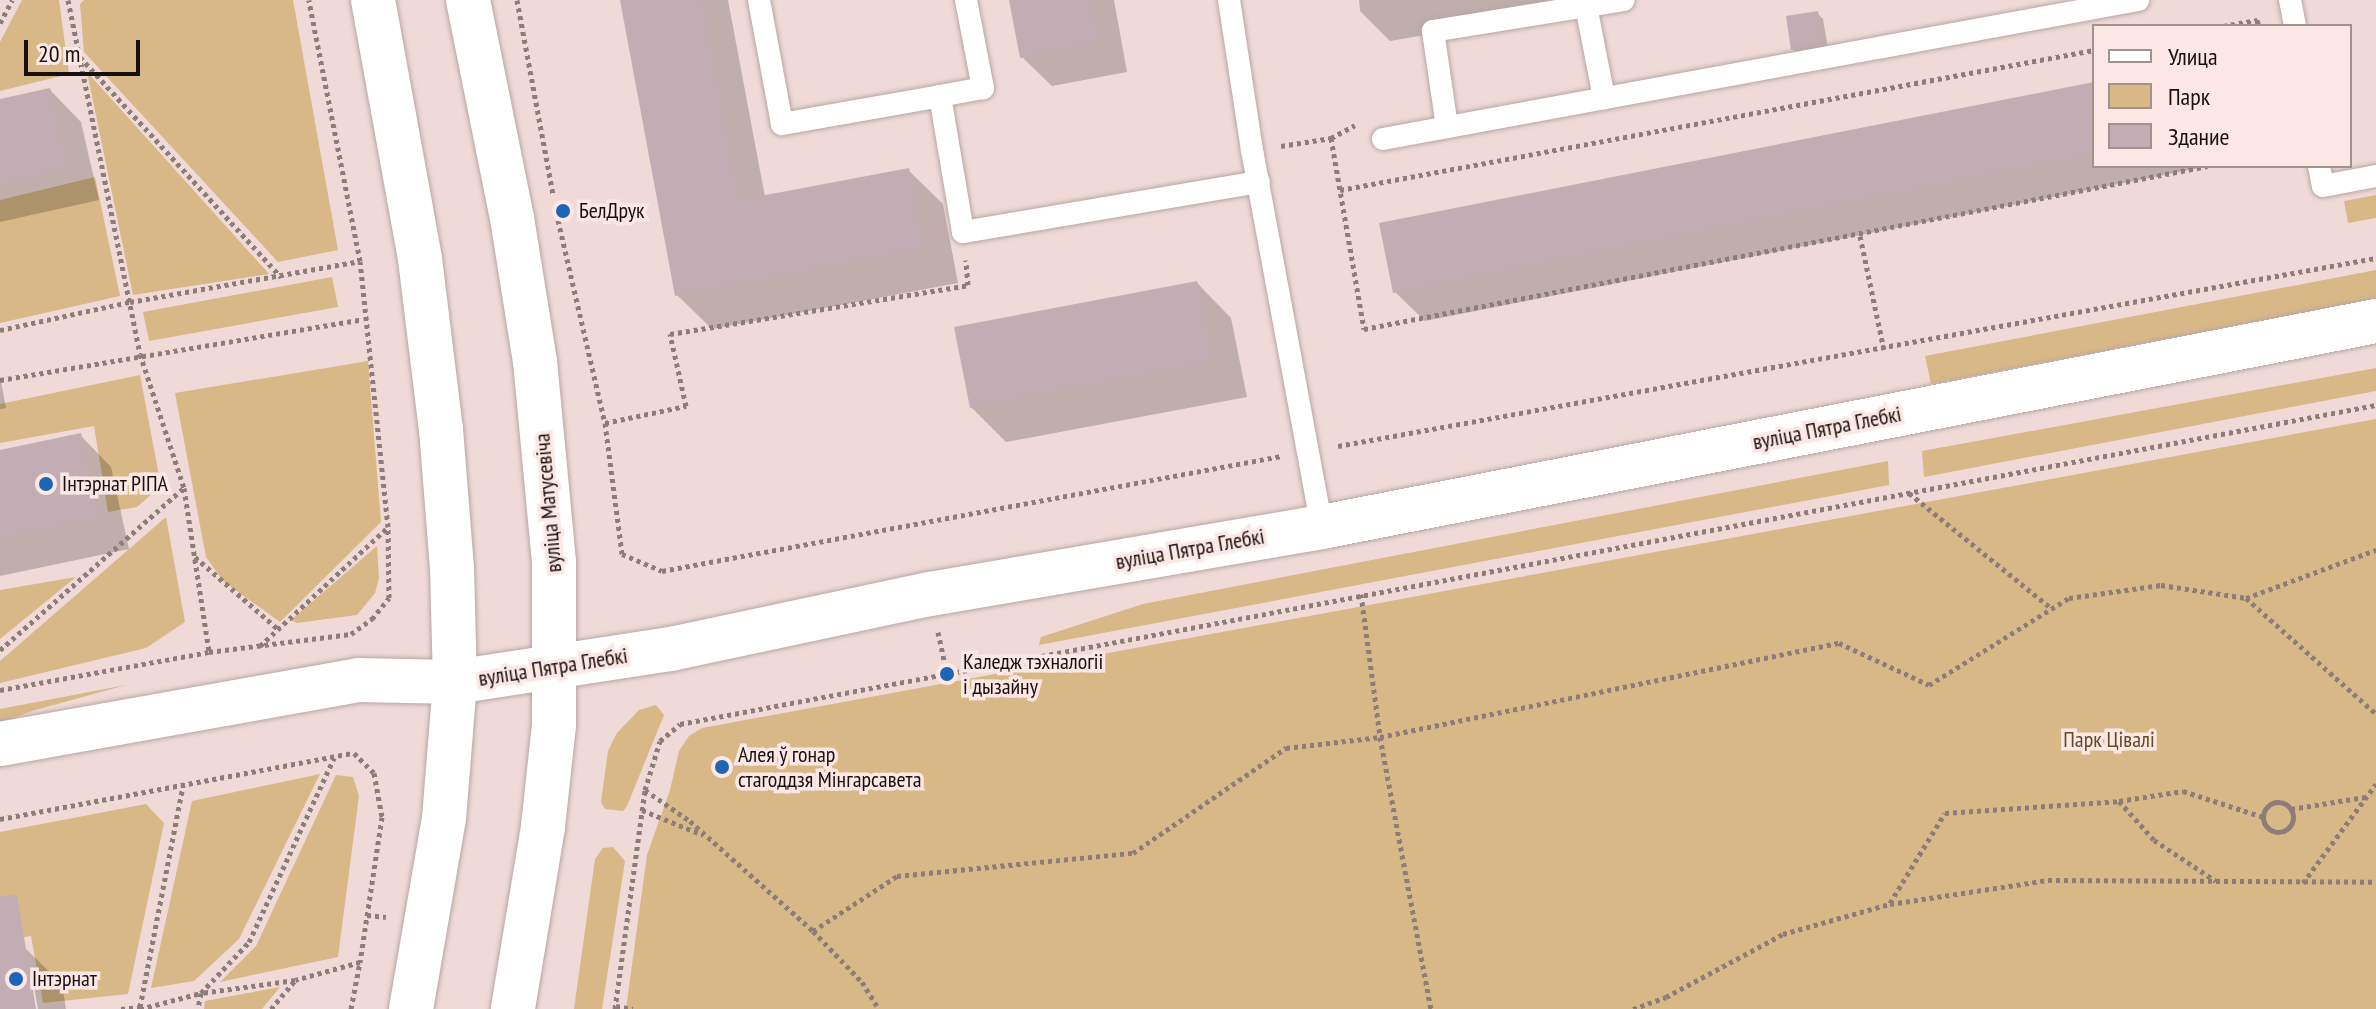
<!DOCTYPE html>
<meta charset="utf-8">
<style>
body{margin:0}
#map{position:relative;width:2376px;height:1009px;overflow:hidden;background:#efdad7;font-family:"PT Sans Narrow",sans-serif}
div>[style]{position:absolute}
[style*='--x']{left:calc(var(--x)*1px);top:calc(var(--y)*1px);width:calc(var(--w)*1px);rotate:calc(var(--a)*1deg)}
.green>*{inset:0;background:#d8b887}
.shadow>*{inset:0;background:#0003}
.building>*{inset:0;background:#c1adb3}
.path>*{height:5px;margin-top:-2.5px;transform-origin:0;background:repeating-linear-gradient(90deg,#8c7d7b 0 4px,transparent 0 8px)}
.path>.ring{margin:-2.5px;padding:0;box-sizing:content-box;background:none;border:5px solid #8c7d7b;border-radius:50%}
.roads{filter:drop-shadow(0 0 2px #b9a5a3) drop-shadow(0 0 2px #b9a5a3)}
.service>*{height:22px;margin:-11px;padding:0 11px;transform-origin:11px;border-radius:11px;background:#fff}
.secondary>*{height:44px;margin:-22px;padding:0 22px;transform-origin:22px;border-radius:22px;background:#fff}
.dots>*{width:22px;height:22px;translate:-50% -50%;box-sizing:border-box;border:4px solid #fce7e4;border-radius:50%}
span{translate:-50% -50%;white-space:nowrap;text-align:center;line-height:1.15;-webkit-text-stroke:7px #fce7e4;paint-order:stroke}
.poi-label{font-size:22px;color:#181010}
.left{translate:0 -50%;text-align:left}
.street-label{font-size:22px;color:#181010}
.park-label{font-size:22px;color:#614b26}
.legend{position:absolute;left:2092px;top:24px;width:260px;height:144px;box-sizing:border-box;background:#fce7e4;border:2px solid #a1918f;margin:0;padding:10px 14px;list-style:none;font-size:24px;color:#181010}
.legend li{display:flex;align-items:center;gap:16px;height:40px}
.legend b{width:40px;border:2px solid #a1918f}
.scale{position:absolute;left:24px;top:40px;width:116px;height:36px;box-sizing:border-box;border:4px solid #181010;border-top:0;padding-left:10px;font-size:24px;line-height:28px;white-space:nowrap;color:#181010;-webkit-text-stroke:6px #fce7e4;paint-order:stroke}
</style>
<div id="map">
<div class="green">
<i style="clip-path:polygon(22px 0,59px 0,69px 74px,0 91px,0 42px)"></i>
<i style="clip-path:polygon(84px 0,293px 0,338px 250px,278px 262px,84px 52px,80px 4px)"></i>
<i style="clip-path:polygon(87px 72px,269px 274px,133px 295px)"></i>
<i style="clip-path:polygon(95px 177px,120px 296px,0 323px,0 200px)"></i>
<i style="clip-path:polygon(2376px 195px,2376px 218px,2348px 223px,2344px 201px)"></i>
<i style="clip-path:polygon(2376px 270px,2376px 299px,1931px 384px,1925px 356px)"></i>
<i style="clip-path:polygon(332px 277px,338px 307px,149px 341px,143px 312px)"></i>
<i style="clip-path:polygon(368px 361px,381px 522px,280px 622px,223px 581px,206px 557px,175px 393px)"></i>
<i style="clip-path:polygon(2376px 368px,2376px 391px,1924px 477px,1922px 451px)"></i>
<i style="clip-path:polygon(140px 375px,161px 486px,137px 507px,108px 512px,94px 426px,0 443px,0 404px)"></i>
<i style="clip-path:polygon(2376px 419px,2376px 1009px,626px 1009px,647px 855px,670px 790px,679px 751px,689px 736px,702px 728px)"></i>
<i style="clip-path:polygon(1888px 461px,1889px 485px,1039px 645px,1041px 637px,1143px 604px)"></i>
<i style="clip-path:polygon(166px 517px,185px 622px,146px 648px,0 683px,0 661px)"></i>
<i style="clip-path:polygon(377px 546px,379px 578px,375px 593px,357px 615px,297px 623px,291px 620px)"></i>
<i style="clip-path:polygon(76px 577px,0 639px,0 590px)"></i>
<i style="clip-path:polygon(126px 685px,32px 711px,0 723px,0 709px)"></i>
<i style="clip-path:polygon(656px 705px,664px 715px,627px 806px,623px 811px,605px 809px,601px 802px,608px 751px,617px 733px,639px 710px)"></i>
<i style="clip-path:polygon(320px 774px,239px 939px,194px 981px,151px 988px,192px 801px)"></i>
<i style="clip-path:polygon(336px 775px,353px 777px,359px 796px,338px 957px,220px 982px,256px 946px)"></i>
<i style="clip-path:polygon(146px 804px,164px 823px,128px 994px,43px 1003px,31px 936px,0 941px,0 832px)"></i>
<i style="clip-path:polygon(613px 847px,625px 861px,602px 1009px,574px 1009px,595px 859px,603px 848px)"></i>
<i style="clip-path:polygon(280px 987px,262px 1009px,204px 1009px,205px 1001px)"></i>
</div>
<div class="shadow">
<i style="clip-path:polygon(622px 0,728px 0,765px 197px,908px 170px,943px 204px,958px 283px,712px 329px,677px 295px)"></i>
<i style="clip-path:polygon(1011px 0,1114px 0,1127px 72px,1052px 86px,1022px 57px)"></i>
<i style="clip-path:polygon(1359px 0,1631px 0,1390px 41px,1360px 11px)"></i>
<i style="clip-path:polygon(1817px 13px,1823px 19px,1828px 49px,1799px 54px,1793px 49px)"></i>
<i style="clip-path:polygon(2094px 84px,2094px 166px,2210px 166px,1425px 321px,1395px 292px)"></i>
<i style="clip-path:polygon(50px 90px,81px 122px,99px 200px,0 222px,0 101px)"></i>
<i style="clip-path:polygon(1197px 283px,1231px 318px,1247px 397px,1006px 442px,971px 407px)"></i>
<i style="clip-path:polygon(0 376px,6px 408px,0 409px)"></i>
<i style="clip-path:polygon(80px 435px,111px 467px,129px 549px,0 576px,0 452px)"></i>
<i style="clip-path:polygon(25px 948px,62px 984px,66px 1009px,38px 1009px,34px 986px,30px 986px,34px 1009px,0 1009px,0 952px)"></i>
</div>
<div class="building">
<i style="clip-path:polygon(620px 0,702px 0,739px 200px,909px 168px,924px 249px,675px 296px)"></i>
<i style="clip-path:polygon(1009px 0,1091px 0,1099px 42px,1020px 58px)"></i>
<i style="clip-path:polygon(1818px 11px,1823px 44px,1791px 50px,1786px 16px)"></i>
<i style="clip-path:polygon(2094px 82px,2094px 154px,1393px 293px,1379px 223px)"></i>
<i style="clip-path:polygon(50px 88px,68px 169px,0 184px,0 99px)"></i>
<i style="clip-path:polygon(1197px 281px,1213px 362px,970px 408px,954px 327px)"></i>
<i style="clip-path:polygon(81px 433px,99px 518px,0 539px,0 450px)"></i>
<i style="clip-path:polygon(17px 895px,36px 1009px,0 1009px,0 896px)"></i>
</div>
<div class="path">
<i style="--x:68;--y:0;--w:361;--a:78.5"></i>
<i style="--x:140;--y:354;--w:141;--a:71.8"></i>
<i style="--x:184;--y:488;--w:166;--a:81.3"></i>
<i style="--x:517;--y:0;--w:197;--a:79.5"></i>
<i style="--x:0;--y:23;--w:26;--a:-62"></i>
<i style="--x:2223;--y:26;--w:35;--a:-10"></i>
<i style="--x:2257;--y:20;--w:6;--a:72"></i>
<i style="--x:80;--y:57;--w:298;--a:47.6"></i>
<i style="--x:1331;--y:138;--w:194;--a:80.2"></i>
<i style="--x:1364;--y:329;--w:859;--a:-10.94"></i>
<i style="--x:1281;--y:146;--w:51;--a:-9.1"></i>
<i style="--x:1331;--y:138;--w:27;--a:-28"></i>
<i style="--x:1340;--y:190;--w:767;--a:-10.52"></i>
<i style="--x:558;--y:220;--w:208;--a:77"></i>
<i style="--x:605;--y:423;--w:132;--a:82.6"></i>
<i style="--x:622;--y:554;--w:43;--a:23"></i>
<i style="--x:662;--y:571;--w:630;--a:-10.52"></i>
<i style="--x:1860;--y:236;--w:116;--a:78.1"></i>
<i style="--x:0;--y:330;--w:133;--a:-12.2"></i>
<i style="--x:130;--y:302;--w:234;--a:-10.1"></i>
<i style="--x:0;--y:380;--w:368;--a:-9.5"></i>
<i style="--x:605;--y:423;--w:83;--a:-11.9"></i>
<i style="--x:686;--y:406;--w:74;--a:-102.5"></i>
<i style="--x:670;--y:334;--w:302;--a:-9.3"></i>
<i style="--x:968;--y:285;--w:25;--a:-95"></i>
<i style="--x:1338;--y:446;--w:1055;--a:-10.27"></i>
<i style="--x:1909;--y:493;--w:184;--a:39"></i>
<i style="--x:195;--y:557;--w:110;--a:40.9"></i>
<i style="--x:1361;--y:594;--w:144;--a:82.4"></i>
<i style="--x:1380;--y:737;--w:277;--a:79.4"></i>
<i style="--x:2246;--y:598;--w:139;--a:-20.3"></i>
<i style="--x:938;--y:632;--w:43;--a:77.9"></i>
<i style="--x:260;--y:646;--w:173;--a:-42.9"></i>
<i style="--x:0;--y:650;--w:245;--a:-41.4"></i>
<i style="--x:0;--y:690;--w:212;--a:-10.3"></i>
<i style="--x:209;--y:652;--w:143;--a:-7.2"></i>
<i style="--x:351;--y:634;--w:26;--a:-36"></i>
<i style="--x:372;--y:619;--w:27;--a:-51"></i>
<i style="--x:389;--y:598;--w:71;--a:-90.8"></i>
<i style="--x:388;--y:527;--w:267;--a:-96"></i>
<i style="--x:360;--y:261;--w:266;--a:-101.1"></i>
<i style="--x:645;--y:790;--w:55;--a:34.6"></i>
<i style="--x:690;--y:821;--w:165;--a:41.8"></i>
<i style="--x:813;--y:931;--w:71;--a:46.1"></i>
<i style="--x:862;--y:982;--w:32;--a:58"></i>
<i style="--x:2119;--y:801;--w:65;--a:-8.9"></i>
<i style="--x:2183;--y:791;--w:84;--a:18"></i>
<i class="ring" style="left:2263px;top:802px;width:25px;height:25px"></i>
<i style="--x:2291;--y:809;--w:75;--a:-9.2"></i>
<i style="--x:642;--y:810;--w:66;--a:22.3"></i>
<i style="--x:0;--y:819;--w:360;--a:-10.6"></i>
<i style="--x:354;--y:753;--w:28;--a:45"></i>
<i style="--x:374;--y:773;--w:45;--a:79.7"></i>
<i style="--x:382;--y:817;--w:147;--a:98.6"></i>
<i style="--x:360;--y:962;--w:67;--a:164.5"></i>
<i style="--x:295;--y:980;--w:95;--a:172.1"></i>
<i style="--x:201;--y:993;--w:16;--a:101"></i>
<i style="--x:2303;--y:883;--w:123;--a:-53.6"></i>
<i style="--x:1890;--y:903;--w:105;--a:-58.6"></i>
<i style="--x:1945;--y:813;--w:174;--a:-3.9"></i>
<i style="--x:2119;--y:801;--w:52;--a:48.1"></i>
<i style="--x:2154;--y:840;--w:74;--a:33.5"></i>
<i style="--x:367;--y:915;--w:19;--a:6"></i>
<i style="--x:813;--y:931;--w:100;--a:-33.2"></i>
<i style="--x:897;--y:876;--w:237;--a:-5.6"></i>
<i style="--x:1133;--y:853;--w:186;--a:-34.5"></i>
<i style="--x:1286;--y:748;--w:95;--a:-6.7"></i>
<i style="--x:1380;--y:737;--w:469;--a:-11.6"></i>
<i style="--x:1839;--y:643;--w:99;--a:25"></i>
<i style="--x:1929;--y:685;--w:165;--a:-31.9"></i>
<i style="--x:2069;--y:598;--w:93;--a:-8"></i>
<i style="--x:2161;--y:585;--w:86;--a:8.7"></i>
<i style="--x:2246;--y:598;--w:174;--a:41.7"></i>
<i style="--x:616;--y:1006;--w:17;--a:10"></i>
<i style="--x:121;--y:1009;--w:19;--a:-6"></i>
<i style="--x:140;--y:1007;--w:226;--a:-79"></i>
<i style="--x:140;--y:1009;--w:63;--a:-14.7"></i>
<i style="--x:201;--y:993;--w:70;--a:-46.7"></i>
<i style="--x:249;--y:942;--w:203;--a:-65.2"></i>
<i style="--x:271;--y:1009;--w:38;--a:-50"></i>
<i style="--x:351;--y:1009;--w:48;--a:-79.2"></i>
<i style="--x:615;--y:1009;--w:221;--a:-82.2"></i>
<i style="--x:645;--y:790;--w:51;--a:-73"></i>
<i style="--x:660;--y:741;--w:26;--a:-40"></i>
<i style="--x:680;--y:724;--w:1726;--a:-10.65"></i>
<i style="--x:1633;--y:1009;--w:35;--a:-20"></i>
<i style="--x:1666;--y:997;--w:133;--a:-28.3"></i>
<i style="--x:1783;--y:934;--w:111;--a:-15.7"></i>
<i style="--x:1890;--y:904;--w:160;--a:-8.6"></i>
<i style="--x:2048;--y:880;--w:328;--a:0.3"></i>
</div>
<div class="roads">
<div class="service">
<i style="--x:759;--y:0;--w:126;--a:79.5"></i>
<i style="--x:782;--y:124;--w:160;--a:-10"></i>
<i style="--x:966;--y:0;--w:90;--a:79.1"></i>
<i style="--x:983;--y:88;--w:44;--a:169.5"></i>
<i style="--x:940;--y:96;--w:138;--a:80.4"></i>
<i style="--x:963;--y:232;--w:300;--a:-9.6"></i>
<i style="--x:1229;--y:0;--w:152;--a:81.3"></i>
<i style="--x:1252;--y:150;--w:383;--a:79.5"></i>
<i style="--x:2290;--y:0;--w:26;--a:79"></i>
<i style="--x:1586;--y:6;--w:94;--a:78.9"></i>
<i style="--x:1447;--y:127;--w:97;--a:-98.3"></i>
<i style="--x:1433;--y:31;--w:193;--a:-9.2"></i>
<i style="--x:1383;--y:139;--w:768;--a:-10.43"></i>
<i style="--x:2319;--y:166;--w:20;--a:79"></i>
<i style="--x:2323;--y:186;--w:54;--a:-10.7"></i>
</div>
<div class="secondary">
<i style="--x:373;--y:0;--w:263;--a:79.7"></i>
<i style="--x:420;--y:259;--w:171;--a:83"></i>
<i style="--x:441;--y:429;--w:139;--a:85.5"></i>
<i style="--x:452;--y:568;--w:114;--a:88.5"></i>
<i style="--x:455;--y:682;--w:136;--a:94.6"></i>
<i style="--x:444;--y:818;--w:194;--a:99.8"></i>
<i style="--x:468;--y:0;--w:222;--a:78.6"></i>
<i style="--x:512;--y:218;--w:145;--a:80.9"></i>
<i style="--x:535;--y:361;--w:202;--a:84.6"></i>
<i style="--x:554;--y:562;--w:163;--a:90"></i>
<i style="--x:554;--y:725;--w:103;--a:96.2"></i>
<i style="--x:543;--y:827;--w:184;--a:99.4"></i>
<i style="--x:0;--y:744;--w:364;--a:-10.1"></i>
<i style="--x:358;--y:680;--w:97;--a:1.2"></i>
<i style="--x:455;--y:682;--w:219;--a:-8.7"></i>
<i style="--x:671;--y:649;--w:265;--a:-12"></i>
<i style="--x:930;--y:594;--w:398;--a:-9.7"></i>
<i style="--x:1322;--y:527;--w:1074;--a:-11.06"></i>
</div>
</div>
<div class="dots">
<i style="left:563px;top:211px;background:#1c66b5"></i>
<i style="left:46px;top:484px;background:#1c66b5"></i>
<i style="left:947px;top:674px;background:#1c66b5"></i>
<i style="left:722px;top:767px;background:#1c66b5"></i>
<i style="left:16px;top:979px;background:#1c66b5"></i>
</div>
<div class="poi-label">
<span class="left" style="left:579px;top:211px">БелДрук</span>
<span class="left" style="left:62px;top:484px">Інтэрнат РІПА</span>
<span class="left" style="left:963px;top:674px">Каледж тэхналогіі<br>і дызайну</span>
<span class="left" style="left:738px;top:767px">Алея ў гонар<br>стагоддзя Мінгарсавета</span>
<span class="left" style="left:32px;top:979px">Інтэрнат</span>
</div>
<div class="street-label">
<span style="left:1827px;top:428px;rotate:-11deg">вуліца Пятра Глебкі</span>
<span style="left:548px;top:503px;rotate:-95deg">вуліца Матусевіча</span>
<span style="left:1190px;top:549px;rotate:-10deg">вуліца Пятра Глебкі</span>
<span style="left:553px;top:667px;rotate:-9deg">вуліца Пятра Глебкі</span>
</div>
<div class="park-label">
<span style="left:2109px;top:740px">Парк Цівалі</span>
</div>
<ul class="legend">
<li><b style="height:10px;background:#fff"></b>Улица</li>
<li><b style="height:22px;background:#d8b887"></b>Парк</li>
<li><b style="height:22px;background:#c1adb3"></b>Здание</li>
</ul>
<div class="scale">20 m</div>
</div>
